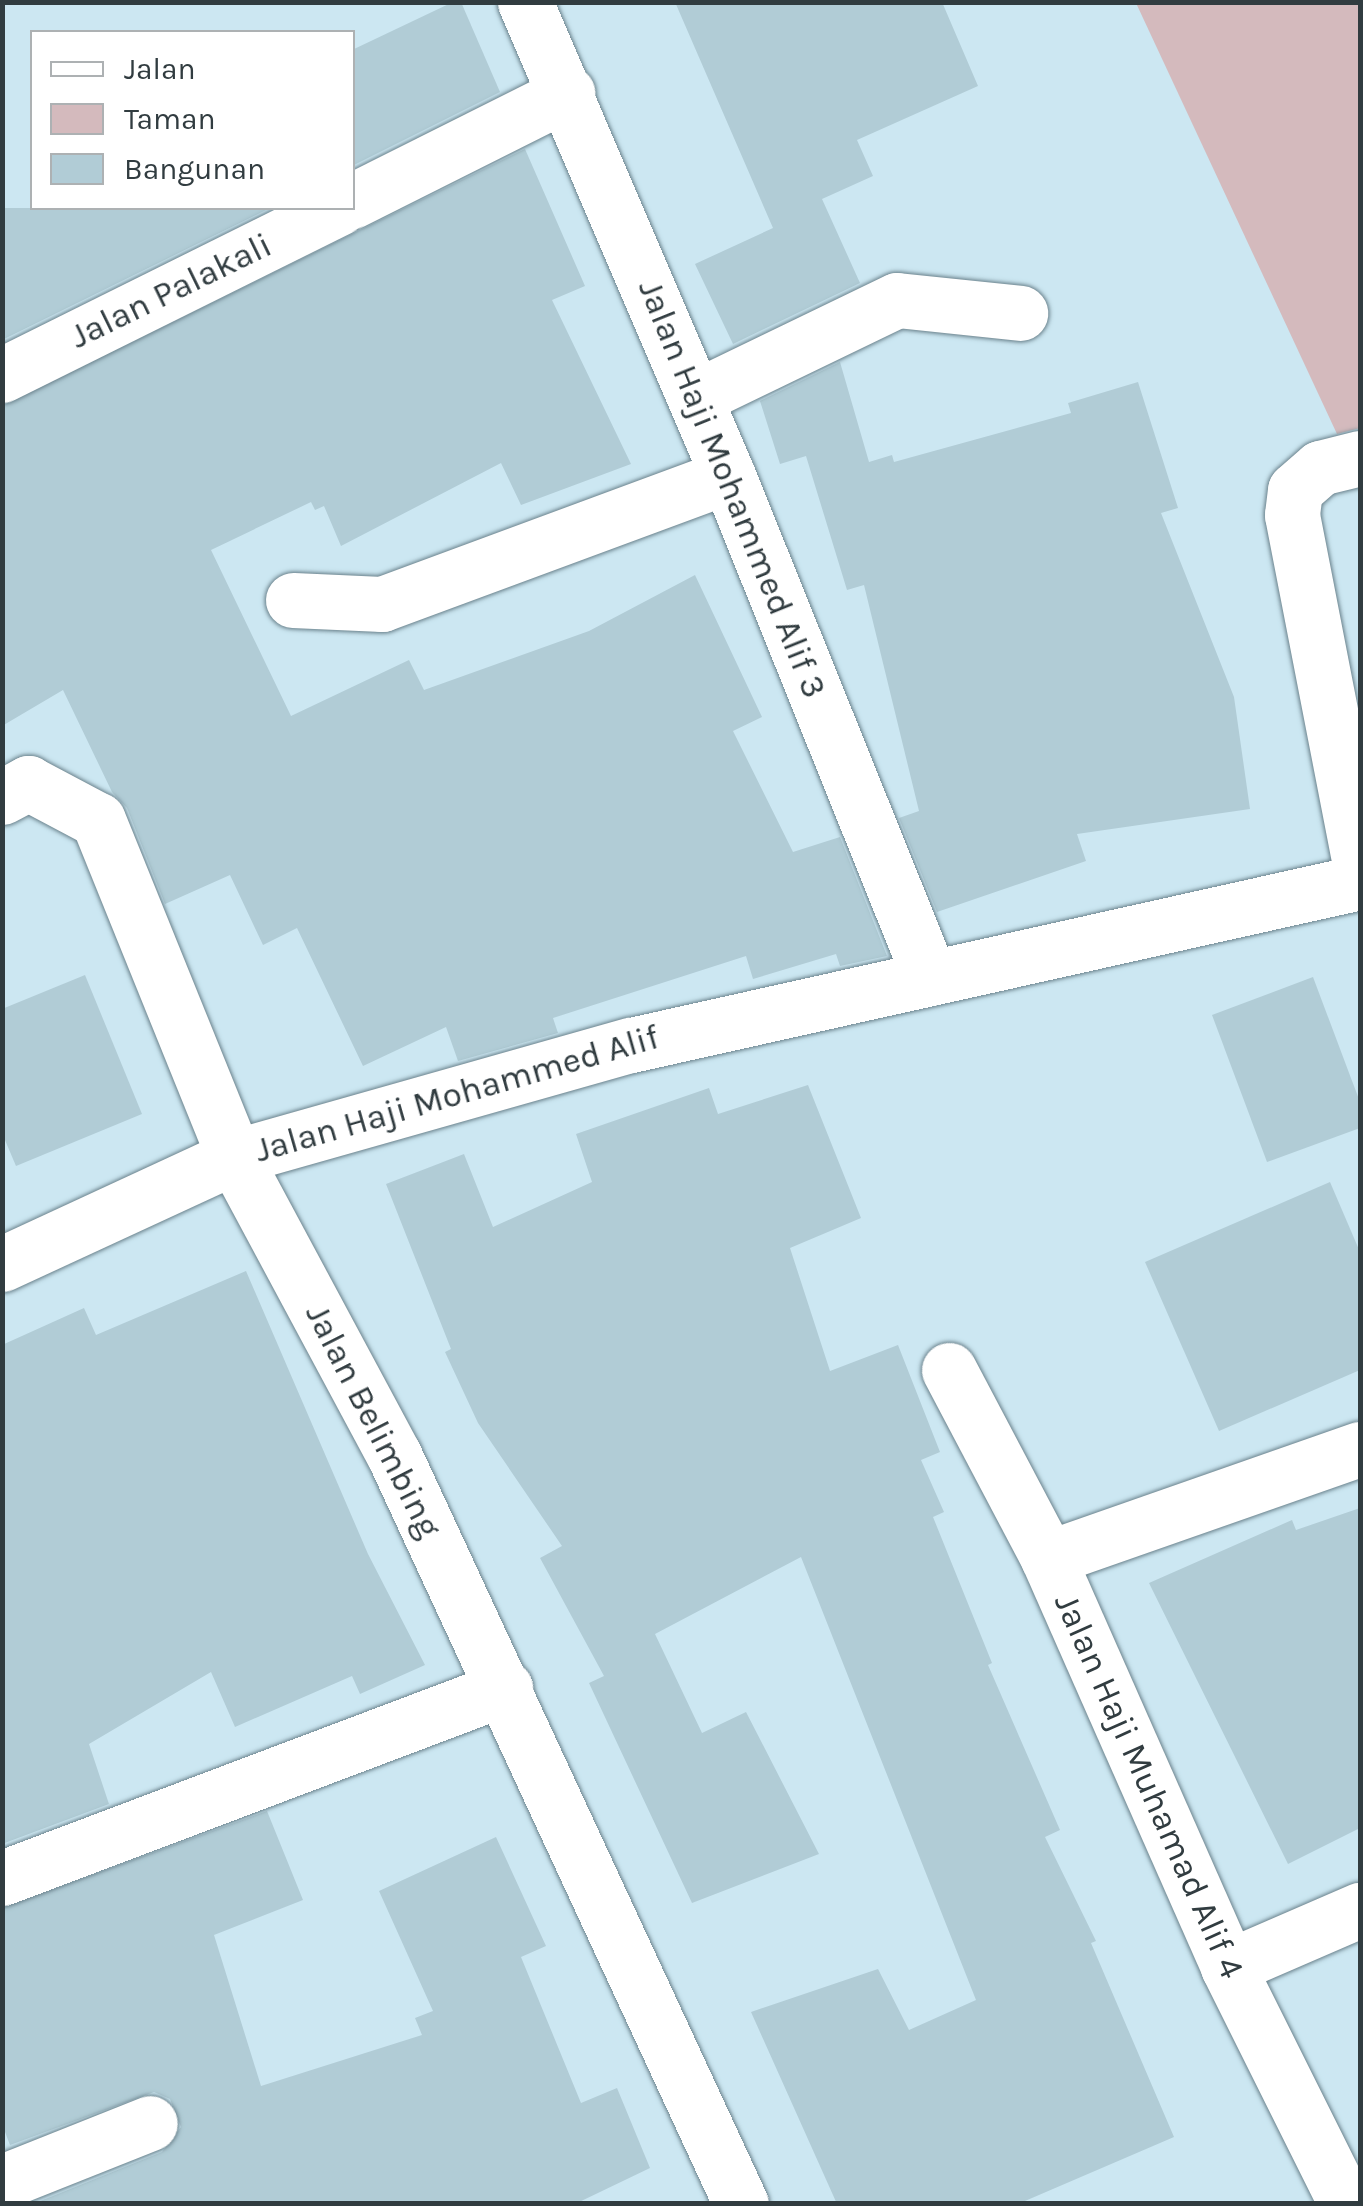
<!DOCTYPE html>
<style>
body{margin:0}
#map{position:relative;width:1363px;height:2206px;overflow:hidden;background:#cce7f2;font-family:Karla,sans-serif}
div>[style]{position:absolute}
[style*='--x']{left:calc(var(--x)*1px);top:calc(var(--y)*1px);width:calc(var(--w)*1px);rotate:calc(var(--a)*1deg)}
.green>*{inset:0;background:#d4babd}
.building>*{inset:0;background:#b1ccd6}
.roads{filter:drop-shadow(0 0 2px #6a828c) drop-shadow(0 0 2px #6a828c)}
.minor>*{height:55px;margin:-27.5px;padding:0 27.5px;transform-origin:27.5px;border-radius:27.5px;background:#fff}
span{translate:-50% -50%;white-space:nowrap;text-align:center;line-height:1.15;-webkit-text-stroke:8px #fff;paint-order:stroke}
.street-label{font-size:35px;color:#313c40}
.frame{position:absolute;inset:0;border:5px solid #313c40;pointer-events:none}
.legend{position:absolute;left:30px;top:30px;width:325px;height:180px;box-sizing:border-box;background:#fff;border:2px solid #adb1b3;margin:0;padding:12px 18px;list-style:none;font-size:30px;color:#313c40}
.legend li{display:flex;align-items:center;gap:20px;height:50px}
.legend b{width:50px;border:2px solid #adb1b3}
</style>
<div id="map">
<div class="green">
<i style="clip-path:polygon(1136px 3px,1360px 3px,1360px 428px,1337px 434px)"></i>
</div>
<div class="building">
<i style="clip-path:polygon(453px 2px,461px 2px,500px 92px,352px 166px,352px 50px)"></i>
<i style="clip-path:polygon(675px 2px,942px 2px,978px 86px,857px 140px,873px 176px,822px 199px,860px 283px,733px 344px,695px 264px,773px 228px)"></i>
<i style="clip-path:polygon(525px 149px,585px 286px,552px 300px,631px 464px,521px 505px,501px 463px,341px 546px,324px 506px,315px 510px,311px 502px,211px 550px,291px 716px,409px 660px,424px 690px,589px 631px,695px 575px,762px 717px,733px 731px,793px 852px,840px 837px,887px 956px,840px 966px,836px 954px,753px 979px,746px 956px,553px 1018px,558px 1033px,458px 1061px,446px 1027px,363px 1066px,297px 928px,263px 945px,230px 875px,165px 904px,127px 808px,112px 792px,63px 690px,2px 726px,2px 406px)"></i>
<i style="clip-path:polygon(2px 208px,270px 208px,2px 340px)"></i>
<i style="clip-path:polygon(840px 362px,869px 462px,892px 455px,894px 462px,1071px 413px,1068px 403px,1138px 382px,1178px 508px,1161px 513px,1234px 697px,1250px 809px,1077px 834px,1086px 861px,937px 912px,899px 818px,919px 811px,864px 585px,847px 590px,806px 456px,780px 464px,760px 401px)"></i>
<i style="clip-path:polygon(85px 975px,142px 1114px,16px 1166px,2px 1133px,2px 1009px)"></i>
<i style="clip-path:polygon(1313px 977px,1360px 1102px,1360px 1128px,1267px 1162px,1212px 1015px)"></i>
<i style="clip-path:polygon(808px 1085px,861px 1218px,790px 1248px,830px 1371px,898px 1345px,940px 1452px,921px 1460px,944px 1512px,933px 1517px,992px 1663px,988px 1665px,1060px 1830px,1045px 1837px,1096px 1941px,1091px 1943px,1174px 2137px,1018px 2204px,837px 2204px,751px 2012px,878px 1969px,909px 2030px,976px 2000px,801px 1557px,655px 1634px,702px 1733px,746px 1712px,819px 1854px,692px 1903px,589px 1683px,604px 1676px,540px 1558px,562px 1546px,478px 1423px,445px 1352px,451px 1349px,386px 1184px,464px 1154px,493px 1227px,592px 1182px,576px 1134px,709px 1088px,718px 1114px)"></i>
<i style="clip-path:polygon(1330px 1182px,1360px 1252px,1360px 1370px,1219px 1431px,1145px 1262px)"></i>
<i style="clip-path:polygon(246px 1271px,368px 1554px,425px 1665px,360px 1694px,352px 1676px,235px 1727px,211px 1672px,89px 1744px,109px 1804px,2px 1844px,2px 1345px,84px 1308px,96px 1335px)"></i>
<i style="clip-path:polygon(1360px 1508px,1360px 1828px,1288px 1864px,1149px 1583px,1292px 1520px,1296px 1530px)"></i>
<i style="clip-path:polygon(267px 1811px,303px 1900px,214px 1935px,261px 2086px,422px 2035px,415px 2018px,433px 2011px,379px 1891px,496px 1837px,546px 1946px,521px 1957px,581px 2103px,617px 2088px,650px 2168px,575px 2204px,33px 2204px,162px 2152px,181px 2127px,170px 2099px,154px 2092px,10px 2145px,2px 2124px,2px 1908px)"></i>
</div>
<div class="roads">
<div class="minor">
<i style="--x:525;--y:2;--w:516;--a:66.82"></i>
<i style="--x:728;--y:476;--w:541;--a:68.08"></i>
<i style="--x:352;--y:201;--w:241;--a:-26.6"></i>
<i style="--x:2;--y:375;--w:376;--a:-26.4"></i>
<i style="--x:696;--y:397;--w:223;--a:-25.8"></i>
<i style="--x:897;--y:300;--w:124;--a:6"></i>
<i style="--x:1360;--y:458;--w:41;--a:166"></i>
<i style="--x:1320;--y:468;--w:33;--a:139"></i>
<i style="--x:1295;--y:490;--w:25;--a:97"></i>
<i style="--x:1292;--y:515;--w:356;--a:79"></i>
<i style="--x:293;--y:600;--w:89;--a:2.6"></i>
<i style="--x:382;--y:604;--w:369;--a:-20.3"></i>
<i style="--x:2;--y:797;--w:30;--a:-28"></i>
<i style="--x:28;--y:783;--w:79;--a:27.9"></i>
<i style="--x:98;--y:820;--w:363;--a:68"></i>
<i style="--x:234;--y:1157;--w:338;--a:61.8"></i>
<i style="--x:394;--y:1455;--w:825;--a:65.14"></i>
<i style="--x:2;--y:1264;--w:255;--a:-24.8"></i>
<i style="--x:234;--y:1157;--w:412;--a:-15.8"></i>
<i style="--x:631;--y:1045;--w:747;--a:-12.6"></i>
<i style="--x:949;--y:1370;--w:212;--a:62.2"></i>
<i style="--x:1048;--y:1558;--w:447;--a:66.2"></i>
<i style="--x:1228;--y:1967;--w:265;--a:63.5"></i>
<i style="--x:1048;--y:1558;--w:330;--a:-19.3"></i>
<i style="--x:2;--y:1878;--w:538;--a:-20.69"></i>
<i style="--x:1228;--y:1967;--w:144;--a:-23.4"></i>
<i style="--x:2;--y:2182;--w:159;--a:-21.7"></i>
</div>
</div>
<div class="street-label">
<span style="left:171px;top:291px;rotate:-26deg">Jalan Palakali</span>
<span style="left:732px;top:489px;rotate:68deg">Jalan Haji Mohammed Alif 3</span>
<span style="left:457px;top:1094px;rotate:-16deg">Jalan Haji Mohammed Alif</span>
<span style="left:373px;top:1421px;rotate:63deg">Jalan Belimbing</span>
<span style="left:1149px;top:1786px;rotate:66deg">Jalan Haji Muhamad Alif 4</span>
</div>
<div class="frame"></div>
<ul class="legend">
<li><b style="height:12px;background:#fff"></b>Jalan</li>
<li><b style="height:28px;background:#d4babd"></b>Taman</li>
<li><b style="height:28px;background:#b1ccd6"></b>Bangunan</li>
</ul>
</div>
